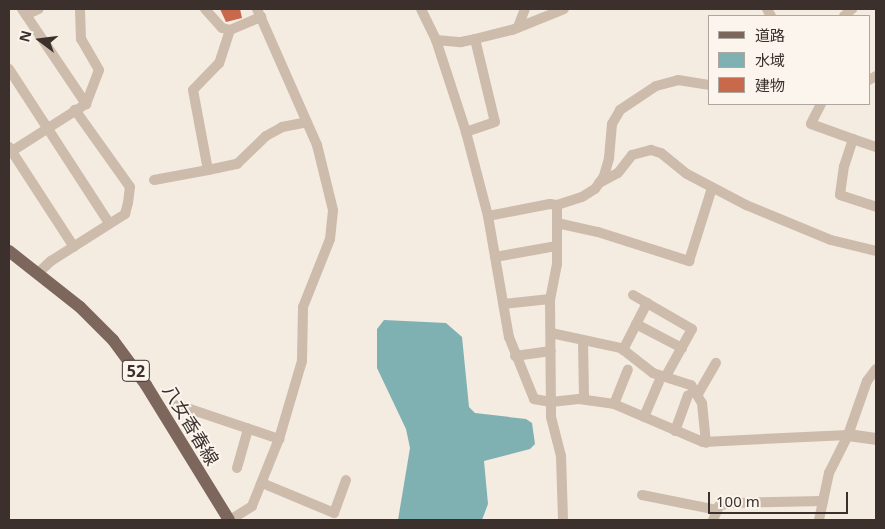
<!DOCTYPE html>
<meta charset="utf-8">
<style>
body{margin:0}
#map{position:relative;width:885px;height:529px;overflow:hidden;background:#f4ebe1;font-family:"Noto Sans","Noto Sans JP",sans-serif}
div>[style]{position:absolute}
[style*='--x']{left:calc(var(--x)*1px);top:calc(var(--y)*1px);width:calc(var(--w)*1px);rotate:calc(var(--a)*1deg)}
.water>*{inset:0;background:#7fb0b2}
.building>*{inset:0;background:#c8694b}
.minor>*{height:10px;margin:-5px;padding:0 5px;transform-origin:5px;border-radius:5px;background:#cdbbac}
.tertiary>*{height:12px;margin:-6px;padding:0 6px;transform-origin:6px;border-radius:6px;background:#cdbbac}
.primary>*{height:12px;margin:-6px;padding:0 6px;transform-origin:6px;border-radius:6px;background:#7d675c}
span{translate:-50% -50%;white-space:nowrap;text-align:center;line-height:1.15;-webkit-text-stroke:4px #fbf5ee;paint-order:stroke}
.shield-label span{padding:1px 4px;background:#fbf5ee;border:1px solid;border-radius:4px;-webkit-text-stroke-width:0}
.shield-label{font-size:16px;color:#3b302b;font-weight:700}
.street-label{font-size:18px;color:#3b302b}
.frame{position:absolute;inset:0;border:10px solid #3b302b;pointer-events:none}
.legend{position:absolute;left:708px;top:15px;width:162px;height:90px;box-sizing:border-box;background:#fbf5ee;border:1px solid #aea6a0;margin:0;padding:6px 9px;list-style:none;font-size:15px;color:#3b302b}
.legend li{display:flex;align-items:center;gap:10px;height:25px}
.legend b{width:25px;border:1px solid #aea6a0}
.north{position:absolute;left:15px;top:15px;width:50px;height:50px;-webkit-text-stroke:4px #fbf5ee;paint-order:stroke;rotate:285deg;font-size:14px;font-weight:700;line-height:20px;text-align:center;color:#3b302b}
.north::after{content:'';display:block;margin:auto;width:18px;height:22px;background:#3b302b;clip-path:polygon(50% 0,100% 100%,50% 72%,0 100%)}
.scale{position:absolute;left:708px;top:492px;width:140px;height:22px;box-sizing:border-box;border:2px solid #3b302b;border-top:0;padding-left:6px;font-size:15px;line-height:18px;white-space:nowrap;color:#3b302b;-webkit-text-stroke:4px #fbf5ee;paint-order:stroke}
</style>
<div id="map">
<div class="water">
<i style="clip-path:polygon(384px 320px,446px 323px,462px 337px,469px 407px,475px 413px,526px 419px,532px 423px,535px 444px,530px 449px,484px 461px,488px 504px,482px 520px,398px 520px,410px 448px,406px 429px,377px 368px,377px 329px)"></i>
</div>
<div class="building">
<i style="clip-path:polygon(220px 9px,240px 9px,242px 18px,226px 22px)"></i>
</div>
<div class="minor">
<i style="--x:22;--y:9;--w:115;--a:56"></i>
<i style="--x:205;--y:9;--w:25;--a:48"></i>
<i style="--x:222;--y:28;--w:8;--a:14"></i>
<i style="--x:230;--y:30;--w:34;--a:-23"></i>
<i style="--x:421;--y:9;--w:34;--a:64"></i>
<i style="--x:436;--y:40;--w:97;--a:71.9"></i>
<i style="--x:466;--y:132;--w:87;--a:75.3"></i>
<i style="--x:488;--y:216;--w:123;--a:80.2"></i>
<i style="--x:509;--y:337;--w:67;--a:68"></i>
<i style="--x:534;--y:399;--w:17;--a:10"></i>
<i style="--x:551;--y:402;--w:28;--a:-6"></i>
<i style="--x:579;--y:399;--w:35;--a:8"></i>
<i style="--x:614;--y:404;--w:97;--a:23.1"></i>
<i style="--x:703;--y:442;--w:145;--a:-2.8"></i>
<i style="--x:767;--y:9;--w:8;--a:60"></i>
<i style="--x:26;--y:15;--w:14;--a:-25"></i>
<i style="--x:844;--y:16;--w:11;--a:-41"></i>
<i style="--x:518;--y:27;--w:19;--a:-69"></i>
<i style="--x:230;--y:30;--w:35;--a:108"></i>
<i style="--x:219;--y:63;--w:37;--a:134"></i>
<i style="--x:193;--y:90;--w:81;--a:79.4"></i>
<i style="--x:208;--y:170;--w:30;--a:-12"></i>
<i style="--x:237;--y:164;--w:40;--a:-44"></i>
<i style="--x:266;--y:136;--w:18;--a:-29"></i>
<i style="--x:282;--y:127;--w:25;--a:-11"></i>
<i style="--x:475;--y:39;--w:38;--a:-14"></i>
<i style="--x:512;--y:30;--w:56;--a:-22"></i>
<i style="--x:436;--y:40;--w:25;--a:5"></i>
<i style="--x:461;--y:42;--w:14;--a:-12"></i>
<i style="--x:475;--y:39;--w:85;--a:76.5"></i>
<i style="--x:495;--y:122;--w:31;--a:161"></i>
<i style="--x:9;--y:69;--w:184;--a:57"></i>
<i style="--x:869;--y:80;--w:8;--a:-30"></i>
<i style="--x:821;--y:104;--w:22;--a:117"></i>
<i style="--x:811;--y:124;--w:45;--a:19.7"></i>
<i style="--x:9;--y:147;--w:119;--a:57"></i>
<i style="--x:876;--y:147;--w:24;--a:-161"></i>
<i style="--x:853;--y:139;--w:28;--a:108"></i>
<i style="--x:844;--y:166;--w:29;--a:98"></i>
<i style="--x:840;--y:195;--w:38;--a:18"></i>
<i style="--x:9;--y:153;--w:91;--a:-32.5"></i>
<i style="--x:86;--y:104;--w:36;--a:-69"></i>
<i style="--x:99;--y:70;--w:36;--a:-120"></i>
<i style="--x:81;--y:39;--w:30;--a:-92"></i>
<i style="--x:154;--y:180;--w:55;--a:-10.5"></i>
<i style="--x:599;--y:183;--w:21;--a:-28"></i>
<i style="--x:618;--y:173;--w:23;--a:-52"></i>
<i style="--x:632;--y:155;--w:20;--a:-15"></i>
<i style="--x:651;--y:150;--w:10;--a:17"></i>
<i style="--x:661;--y:153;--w:33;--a:39"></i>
<i style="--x:687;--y:174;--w:67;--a:27.7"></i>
<i style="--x:746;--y:205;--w:92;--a:22.4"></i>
<i style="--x:831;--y:240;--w:46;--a:13.7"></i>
<i style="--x:557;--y:205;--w:59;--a:90"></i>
<i style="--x:557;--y:264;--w:36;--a:101"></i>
<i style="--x:550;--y:299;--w:118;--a:89.5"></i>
<i style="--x:551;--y:417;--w:40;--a:75.6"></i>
<i style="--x:561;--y:456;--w:64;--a:88.2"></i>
<i style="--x:488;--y:216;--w:63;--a:-11"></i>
<i style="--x:550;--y:204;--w:7;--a:8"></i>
<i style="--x:557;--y:205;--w:26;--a:-18"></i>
<i style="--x:582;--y:197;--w:15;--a:-32"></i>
<i style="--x:595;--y:189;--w:16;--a:-55"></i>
<i style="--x:604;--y:176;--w:19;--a:-74"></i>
<i style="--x:609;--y:158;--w:34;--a:-85"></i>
<i style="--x:612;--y:124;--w:16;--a:-60"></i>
<i style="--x:620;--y:110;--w:43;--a:-33.7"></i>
<i style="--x:656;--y:86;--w:23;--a:-15"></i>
<i style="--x:678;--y:80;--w:31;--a:9"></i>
<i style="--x:557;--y:223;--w:42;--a:12.4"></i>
<i style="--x:598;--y:232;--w:96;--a:17.7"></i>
<i style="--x:689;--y:261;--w:77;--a:-72.5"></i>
<i style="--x:495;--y:257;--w:63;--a:-10.1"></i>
<i style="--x:38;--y:273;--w:18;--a:-43"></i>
<i style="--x:51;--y:261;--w:88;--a:-32.4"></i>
<i style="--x:125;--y:214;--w:11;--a:-75"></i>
<i style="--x:128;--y:203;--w:16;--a:-83"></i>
<i style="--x:130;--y:187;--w:95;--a:-125.5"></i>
<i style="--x:633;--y:295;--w:68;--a:30"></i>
<i style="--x:692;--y:329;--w:54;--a:119"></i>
<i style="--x:504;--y:304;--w:46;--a:-6.2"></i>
<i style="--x:636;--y:324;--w:52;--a:27.6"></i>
<i style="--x:551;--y:333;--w:72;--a:12.1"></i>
<i style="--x:621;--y:348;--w:41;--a:38"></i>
<i style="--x:653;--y:373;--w:40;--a:18"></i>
<i style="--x:691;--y:385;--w:21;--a:59"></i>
<i style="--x:702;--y:403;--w:40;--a:84.3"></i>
<i style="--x:583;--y:340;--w:59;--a:89"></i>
<i style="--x:623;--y:350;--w:53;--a:-62.9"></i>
<i style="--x:515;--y:356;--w:36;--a:-8"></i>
<i style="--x:698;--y:394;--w:36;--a:-60"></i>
<i style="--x:614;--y:404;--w:37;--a:-68"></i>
<i style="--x:178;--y:405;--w:107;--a:18.6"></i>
<i style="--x:644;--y:417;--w:38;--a:-67"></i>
<i style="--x:675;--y:431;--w:38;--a:-70"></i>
<i style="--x:237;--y:468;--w:41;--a:-74.2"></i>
<i style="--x:262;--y:483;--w:78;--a:22.6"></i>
<i style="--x:334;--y:513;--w:35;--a:-70"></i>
<i style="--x:642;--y:495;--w:76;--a:11.3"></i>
<i style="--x:230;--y:520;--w:26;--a:-32"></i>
<i style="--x:252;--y:506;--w:72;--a:-68.1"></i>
<i style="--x:279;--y:439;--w:81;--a:-73.6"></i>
<i style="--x:302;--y:361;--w:54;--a:-88.9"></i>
<i style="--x:303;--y:307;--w:73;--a:-68.3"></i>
<i style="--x:330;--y:239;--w:29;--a:-84"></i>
<i style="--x:333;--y:210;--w:67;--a:-103.8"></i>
<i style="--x:317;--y:145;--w:149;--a:-113.8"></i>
<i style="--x:713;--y:520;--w:15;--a:-67"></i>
<i style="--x:719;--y:506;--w:9;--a:-18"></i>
<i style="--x:728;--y:503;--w:95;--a:-1.2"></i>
<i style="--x:819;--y:520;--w:48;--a:-78"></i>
<i style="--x:829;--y:473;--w:42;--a:-63.4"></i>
<i style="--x:848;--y:435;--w:57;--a:-70.6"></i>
<i style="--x:867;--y:381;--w:15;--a:-53"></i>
</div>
<div class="tertiary">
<i style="--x:848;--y:435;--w:28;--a:8"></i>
</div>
<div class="primary">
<i style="--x:9;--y:251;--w:90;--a:38.3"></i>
<i style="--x:80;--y:307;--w:47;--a:45"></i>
<i style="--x:113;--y:340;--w:56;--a:53.7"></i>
<i style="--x:146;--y:385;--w:158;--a:58.4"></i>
</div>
<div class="shield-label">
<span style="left:136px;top:371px">52</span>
</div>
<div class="street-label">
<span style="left:191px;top:425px;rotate:59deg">八女香春線</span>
</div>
<div class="frame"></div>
<ul class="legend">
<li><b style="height:6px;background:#7d675c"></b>道路</li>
<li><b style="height:14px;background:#7fb0b2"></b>水域</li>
<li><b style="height:14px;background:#c8694b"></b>建物</li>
</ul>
<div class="north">N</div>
<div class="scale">100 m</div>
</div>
